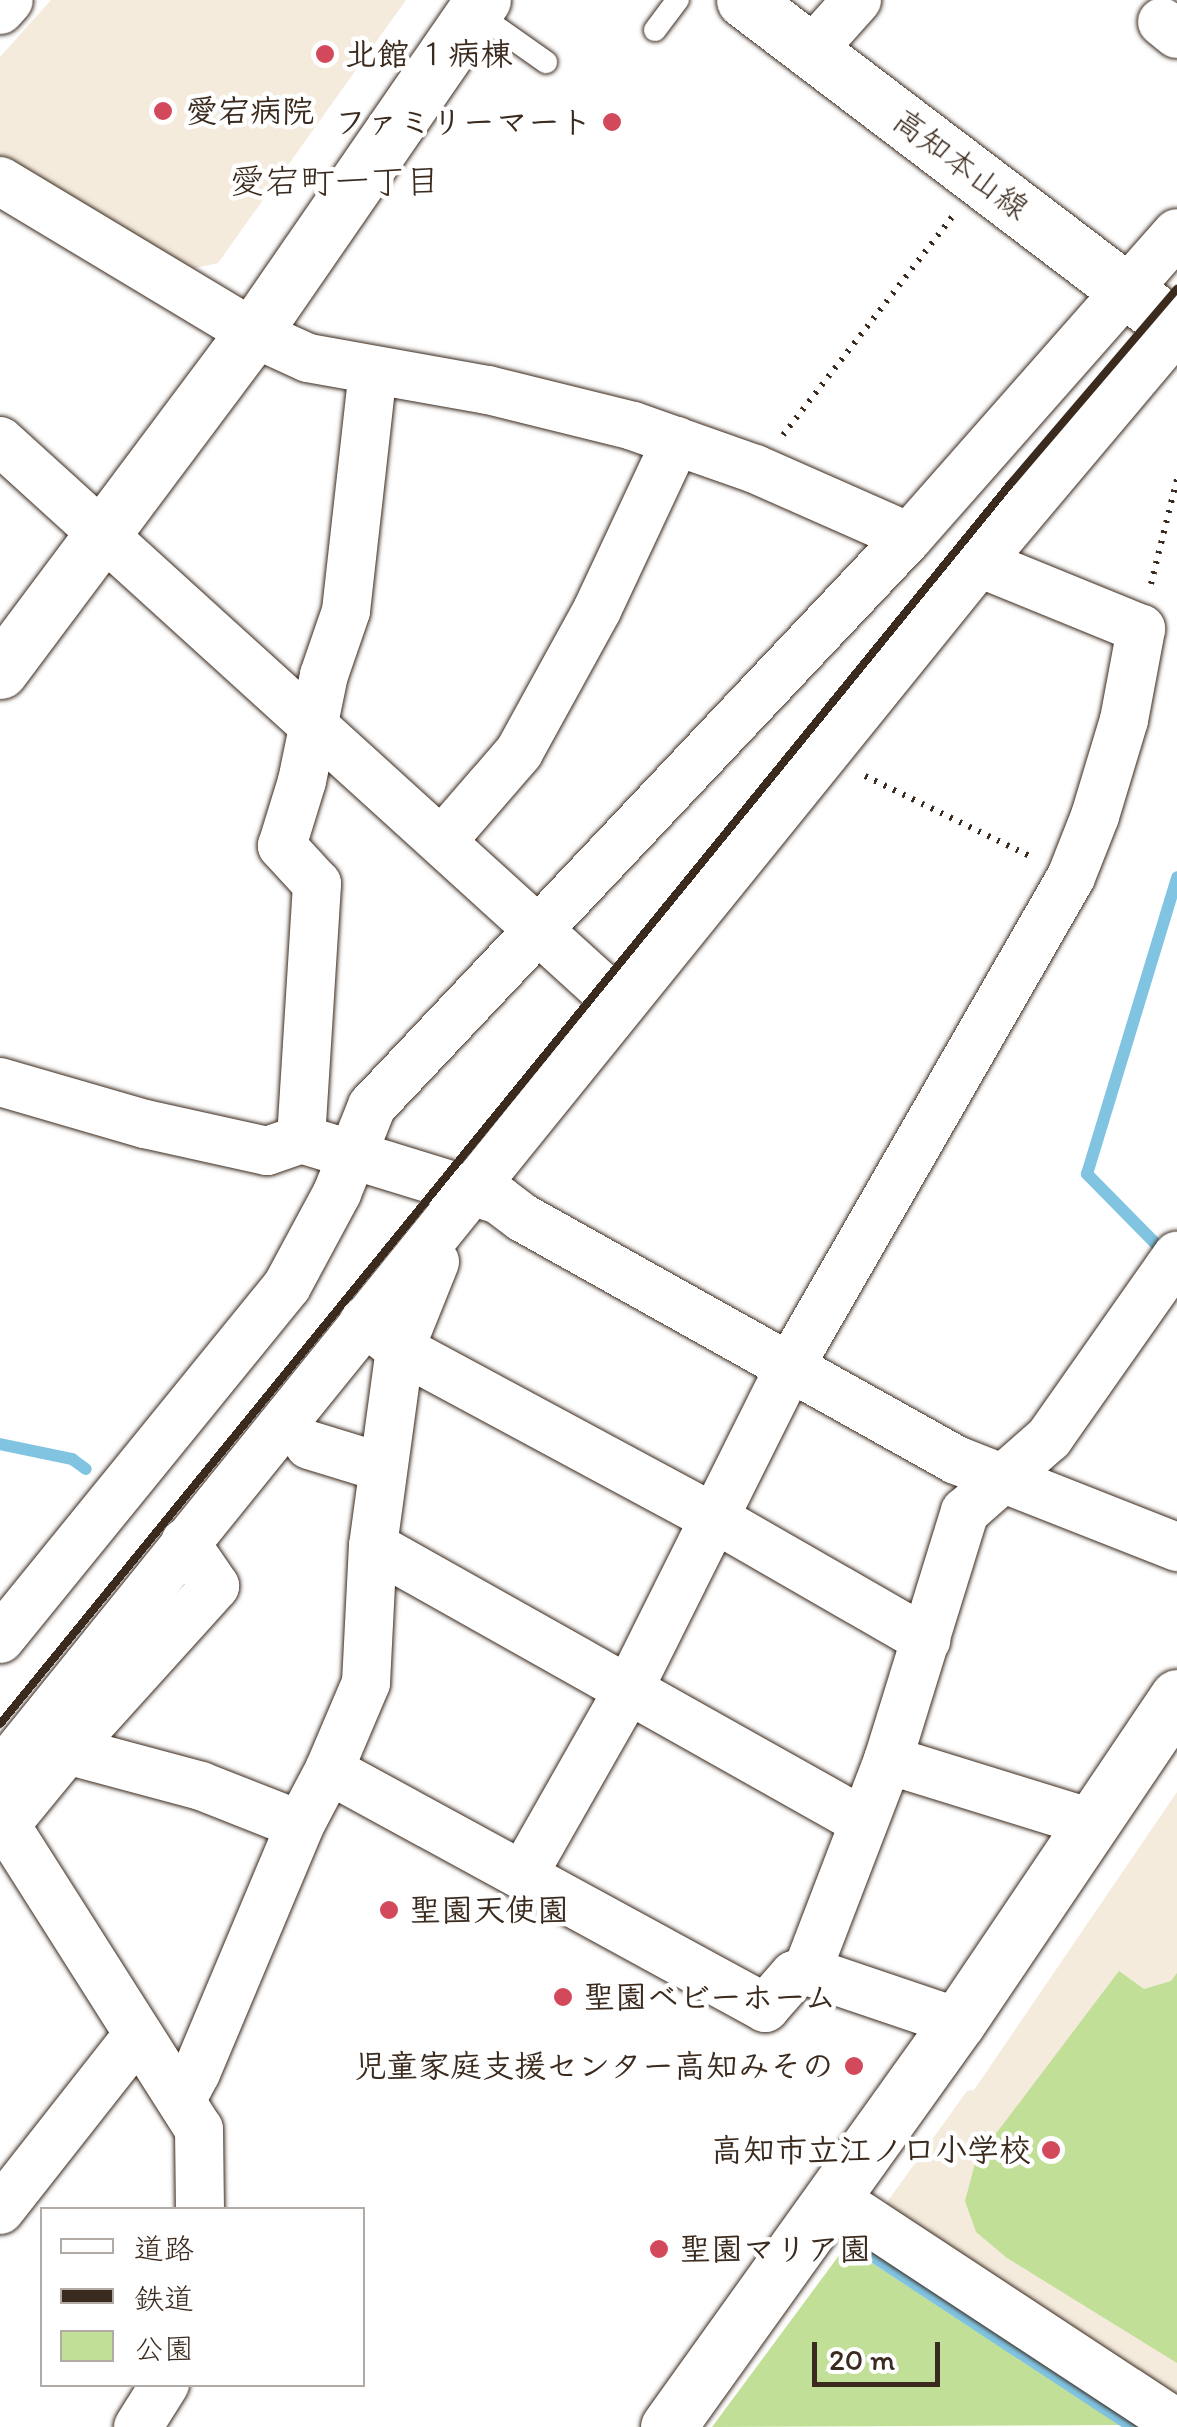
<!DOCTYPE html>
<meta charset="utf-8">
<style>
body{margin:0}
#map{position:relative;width:1177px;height:2427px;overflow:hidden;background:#fff;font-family:Itim,"Klee One",sans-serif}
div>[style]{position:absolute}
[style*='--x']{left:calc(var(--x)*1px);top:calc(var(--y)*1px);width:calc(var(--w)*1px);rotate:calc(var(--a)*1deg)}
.built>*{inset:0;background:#f4ebdd}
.green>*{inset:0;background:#c1df97}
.stream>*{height:12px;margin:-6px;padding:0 6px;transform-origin:6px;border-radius:6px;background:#81c4e2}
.path>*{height:6px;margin-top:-3px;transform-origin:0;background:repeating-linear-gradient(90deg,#3b2a1e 0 2.5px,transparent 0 10.5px)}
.roads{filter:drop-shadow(0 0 2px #3b2a1e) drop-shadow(0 0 2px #3b2a1e)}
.service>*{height:22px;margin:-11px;padding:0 11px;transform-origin:11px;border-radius:11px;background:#fff}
.minor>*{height:48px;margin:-24px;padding:0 24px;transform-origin:24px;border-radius:24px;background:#fff}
.tertiary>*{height:55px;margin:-27.5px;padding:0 27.5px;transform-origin:27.5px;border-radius:27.5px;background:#fff}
.primary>*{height:55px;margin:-27.5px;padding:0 27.5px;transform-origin:27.5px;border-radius:27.5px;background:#fff}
.rail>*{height:8px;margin:-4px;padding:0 4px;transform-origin:4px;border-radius:4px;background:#3b2a1e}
.dots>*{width:28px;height:28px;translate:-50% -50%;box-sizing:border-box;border:5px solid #fff;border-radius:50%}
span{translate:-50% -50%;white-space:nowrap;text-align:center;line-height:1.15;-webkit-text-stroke:9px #fff;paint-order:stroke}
.poi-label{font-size:32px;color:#3b2a1e;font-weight:700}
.left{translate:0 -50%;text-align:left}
.right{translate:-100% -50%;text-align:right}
.street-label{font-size:32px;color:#3b2a1e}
.neighbourhood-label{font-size:35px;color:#3b2a1e}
.legend{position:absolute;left:40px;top:2207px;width:325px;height:180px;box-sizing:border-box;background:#fff;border:2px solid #b1aaa5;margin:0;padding:12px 18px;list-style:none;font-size:30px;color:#3b2a1e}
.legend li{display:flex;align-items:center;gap:20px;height:50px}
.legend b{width:50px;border:2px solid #b1aaa5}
.scale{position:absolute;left:812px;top:2342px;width:128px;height:45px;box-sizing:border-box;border:5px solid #3b2a1e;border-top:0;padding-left:12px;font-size:30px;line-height:35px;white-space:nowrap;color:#3b2a1e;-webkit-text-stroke:8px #fff;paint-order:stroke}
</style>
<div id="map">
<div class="built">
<i style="clip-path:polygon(51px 0,406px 0,218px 263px,177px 272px,0 165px,0 57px)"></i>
<i style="clip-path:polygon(1177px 1792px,1177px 2407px,882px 2209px,967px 2091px,974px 2090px)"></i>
</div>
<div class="green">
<i style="clip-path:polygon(1119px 1971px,1144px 1989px,1171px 1981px,1177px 1973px,1177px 2363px,1007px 2258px,976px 2232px,965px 2201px,976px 2160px)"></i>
<i style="clip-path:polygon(846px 2246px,1120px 2425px,712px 2427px)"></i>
</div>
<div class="stream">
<i style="--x:1157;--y:1245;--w:100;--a:-134.6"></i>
<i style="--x:1087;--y:1174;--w:310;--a:-73.1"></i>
<i style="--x:0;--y:1444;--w:74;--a:11.8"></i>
<i style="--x:72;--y:1459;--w:17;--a:36"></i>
<i style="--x:851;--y:2242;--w:337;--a:33.3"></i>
</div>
<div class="path">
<i style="--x:783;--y:435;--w:277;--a:-52.2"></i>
<i style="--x:1151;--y:584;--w:108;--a:-76.1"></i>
<i style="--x:865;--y:776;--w:188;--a:25.9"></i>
</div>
<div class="roads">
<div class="service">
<i style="--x:475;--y:12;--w:87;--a:35.2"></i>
<i style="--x:655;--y:30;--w:38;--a:-53"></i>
</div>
<div class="minor">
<i style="--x:0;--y:10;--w:13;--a:-48"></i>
<i style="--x:1162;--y:22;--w:19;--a:39"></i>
<i style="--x:813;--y:49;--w:66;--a:-48.1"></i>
<i style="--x:0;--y:181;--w:295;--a:31"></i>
<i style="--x:253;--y:333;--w:60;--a:24.4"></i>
<i style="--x:308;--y:358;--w:183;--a:10.1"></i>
<i style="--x:488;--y:390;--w:149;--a:13.9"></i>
<i style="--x:633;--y:426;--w:129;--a:19.4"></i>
<i style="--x:755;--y:469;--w:168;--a:23.8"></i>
<i style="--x:0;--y:441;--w:839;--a:42.25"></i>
<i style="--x:442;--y:841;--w:118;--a:-49.1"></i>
<i style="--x:519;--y:752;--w:162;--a:-61.2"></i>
<i style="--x:597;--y:610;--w:187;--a:-64.9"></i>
<i style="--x:0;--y:1082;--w:151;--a:16.2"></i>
<i style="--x:145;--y:1124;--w:125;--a:12.5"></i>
<i style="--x:267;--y:1151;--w:36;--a:-19"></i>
<i style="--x:301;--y:1139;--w:207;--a:17.1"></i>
<i style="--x:499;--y:1200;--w:30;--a:37"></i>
<i style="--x:523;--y:1218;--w:496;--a:29.2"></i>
<i style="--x:956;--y:1460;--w:238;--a:21.5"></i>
<i style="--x:301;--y:1139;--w:256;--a:-86.4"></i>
<i style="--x:317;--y:884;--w:52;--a:-132.6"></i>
<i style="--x:282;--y:846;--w:68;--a:-72.9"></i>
<i style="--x:302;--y:781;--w:108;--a:-78.3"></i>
<i style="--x:324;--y:675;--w:68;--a:-71"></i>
<i style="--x:346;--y:611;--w:242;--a:-83.6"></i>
<i style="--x:364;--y:1321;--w:46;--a:37.9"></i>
<i style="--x:400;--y:1349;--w:357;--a:28.3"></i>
<i style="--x:714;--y:1518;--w:245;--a:29.9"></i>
<i style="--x:309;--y:1445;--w:75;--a:17"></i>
<i style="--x:373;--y:1546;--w:563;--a:29.34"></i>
<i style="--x:0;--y:1639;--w:455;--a:-50.9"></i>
<i style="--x:287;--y:1286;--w:106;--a:-61.7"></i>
<i style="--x:337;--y:1193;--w:94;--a:-68.1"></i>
<i style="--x:372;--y:1106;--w:782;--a:-46.66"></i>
<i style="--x:909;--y:537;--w:405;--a:-48.6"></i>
<i style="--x:67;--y:1750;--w:139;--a:15"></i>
<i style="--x:201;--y:1786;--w:106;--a:21.5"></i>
<i style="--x:888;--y:1760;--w:214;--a:17.2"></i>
<i style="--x:329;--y:1770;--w:95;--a:-67"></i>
<i style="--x:366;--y:1683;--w:137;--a:-87.1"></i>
<i style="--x:373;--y:1546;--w:199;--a:-82.2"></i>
<i style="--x:400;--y:1349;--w:94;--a:-68.1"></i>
<i style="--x:0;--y:1774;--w:1557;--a:-51.05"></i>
<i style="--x:979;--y:563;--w:307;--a:-49.9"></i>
<i style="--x:0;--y:1816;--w:371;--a:57.6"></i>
<i style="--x:199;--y:2129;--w:81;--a:89.3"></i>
<i style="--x:7;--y:1823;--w:94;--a:-50.6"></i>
<i style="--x:67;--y:1750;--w:221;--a:-47.9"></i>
<i style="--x:215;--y:1586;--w:53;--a:-124.3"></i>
<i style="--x:523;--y:1875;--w:216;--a:-60.4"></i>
<i style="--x:630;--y:1687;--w:356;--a:-63.5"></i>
<i style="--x:789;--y:1368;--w:566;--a:-60.13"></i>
<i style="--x:1071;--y:877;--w:66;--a:-68.5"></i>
<i style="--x:1095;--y:816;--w:100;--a:-73.2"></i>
<i style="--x:1124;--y:720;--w:93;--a:-79.4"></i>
<i style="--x:1141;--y:629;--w:175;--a:-157.8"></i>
<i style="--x:807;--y:1971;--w:226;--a:-69"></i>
<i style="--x:888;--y:1760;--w:260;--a:-72.8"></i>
<i style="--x:965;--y:1512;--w:112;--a:-41.4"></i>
<i style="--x:1049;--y:1438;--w:223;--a:-54.9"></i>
<i style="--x:182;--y:2099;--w:30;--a:-62"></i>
<i style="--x:196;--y:2073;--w:269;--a:-67.2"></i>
<i style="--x:300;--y:1825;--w:62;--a:-62.2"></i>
<i style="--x:329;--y:1770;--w:497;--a:28.6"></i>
<i style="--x:765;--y:2008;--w:44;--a:-48.7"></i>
<i style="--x:794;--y:1975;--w:14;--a:-17"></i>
<i style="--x:807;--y:1971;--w:159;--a:18.7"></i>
<i style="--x:835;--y:2199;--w:409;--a:33.3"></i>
<i style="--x:0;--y:2210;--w:221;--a:-51.8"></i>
<i style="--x:138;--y:2427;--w:51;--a:-57.9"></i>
</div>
<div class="tertiary">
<i style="--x:0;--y:671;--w:422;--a:-53.2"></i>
<i style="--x:253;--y:333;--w:405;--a:-55.4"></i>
<i style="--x:668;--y:2427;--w:498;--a:-54.4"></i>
<i style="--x:958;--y:2022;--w:392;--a:-56"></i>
</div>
<div class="primary">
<i style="--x:744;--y:0;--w:544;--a:37.23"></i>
</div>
</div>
<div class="rail">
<i style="--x:0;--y:1724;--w:1602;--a:-50.83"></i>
<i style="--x:1012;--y:482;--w:254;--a:-49.5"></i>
</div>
<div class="dots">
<i style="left:325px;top:54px;background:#d1495b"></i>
<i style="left:163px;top:111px;background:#d1495b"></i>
<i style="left:612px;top:122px;background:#d1495b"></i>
<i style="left:389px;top:1910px;background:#d1495b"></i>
<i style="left:563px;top:1997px;background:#d1495b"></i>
<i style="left:854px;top:2066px;background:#d1495b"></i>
<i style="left:1051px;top:2150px;background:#d1495b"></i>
<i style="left:659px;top:2249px;background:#d1495b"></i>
</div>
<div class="poi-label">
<span class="left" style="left:345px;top:54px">北館 １病棟</span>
<span class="left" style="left:186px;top:111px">愛宕病院</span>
<span class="right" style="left:592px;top:122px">ファミリーマート</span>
<span class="left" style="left:409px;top:1910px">聖園天使園</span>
<span class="left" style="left:583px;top:1997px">聖園ベビーホーム</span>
<span class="right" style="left:834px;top:2066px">児童家庭支援センター高知みその</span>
<span class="right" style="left:1031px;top:2150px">高知市立江ノ口小学校</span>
<span class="left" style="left:679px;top:2249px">聖園マリア園</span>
</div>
<div class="street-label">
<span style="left:961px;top:164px;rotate:37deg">高知本山線</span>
</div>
<div class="neighbourhood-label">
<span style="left:335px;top:181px">愛宕町一丁目</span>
</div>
<ul class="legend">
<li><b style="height:12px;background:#fff"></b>道路</li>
<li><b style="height:12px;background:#3b2a1e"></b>鉄道</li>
<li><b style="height:28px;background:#c1df97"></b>公園</li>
</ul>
<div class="scale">20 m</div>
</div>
